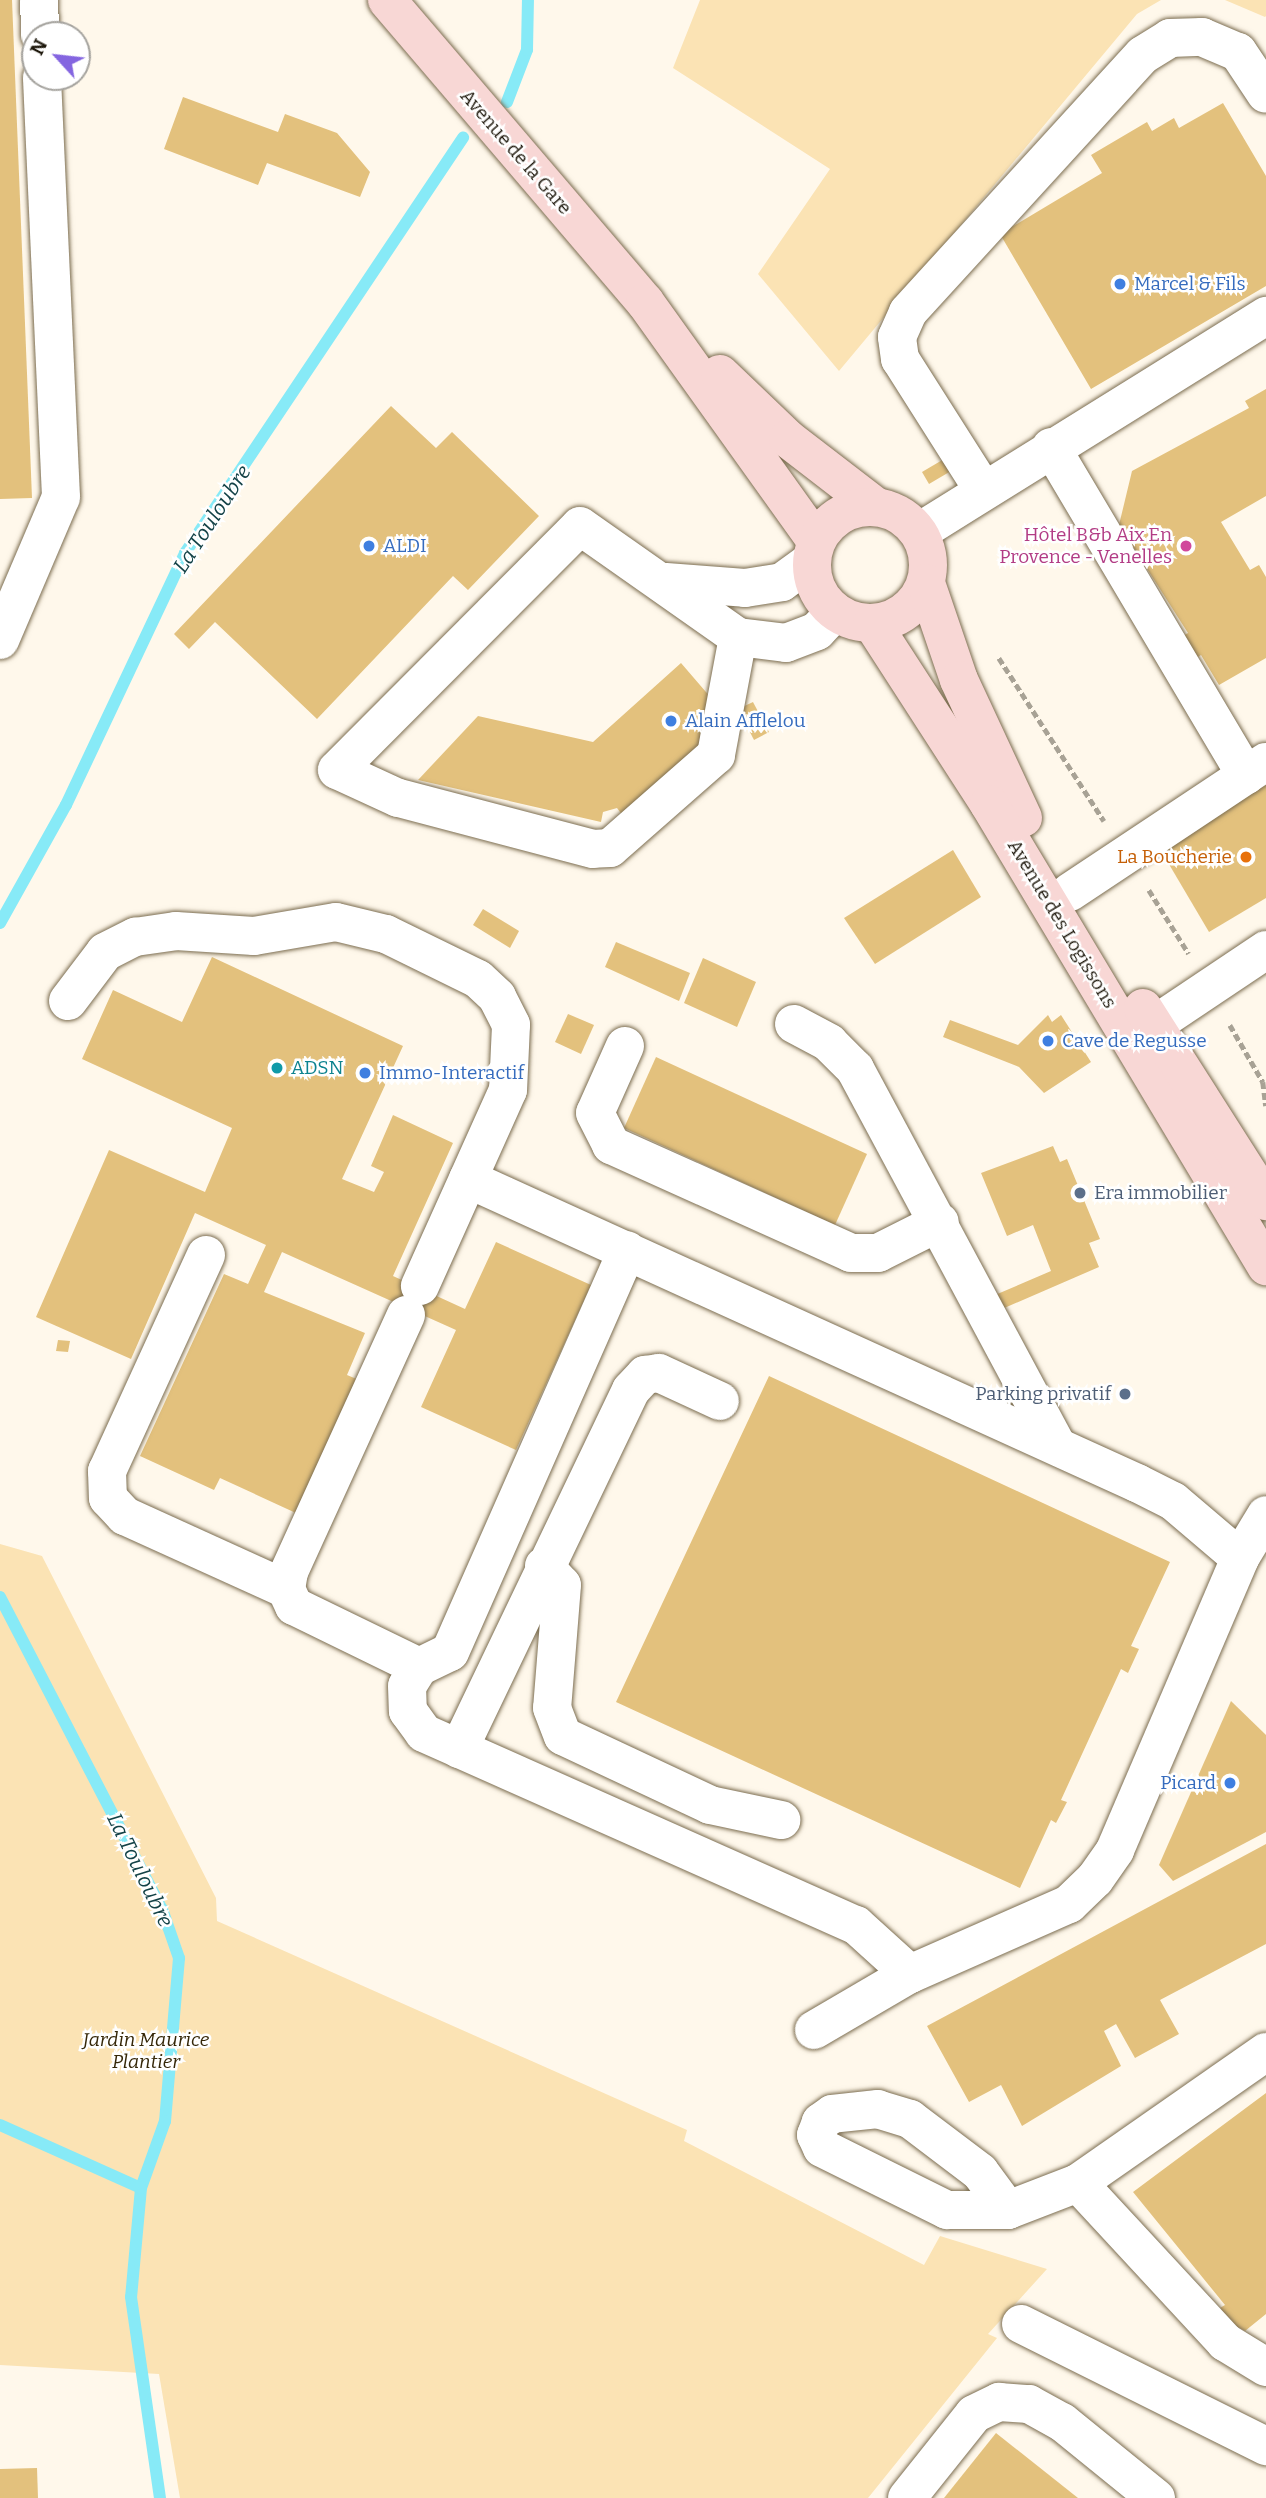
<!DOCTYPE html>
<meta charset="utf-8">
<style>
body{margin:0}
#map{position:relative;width:1266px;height:2498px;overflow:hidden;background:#fff8eb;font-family:Bitter,serif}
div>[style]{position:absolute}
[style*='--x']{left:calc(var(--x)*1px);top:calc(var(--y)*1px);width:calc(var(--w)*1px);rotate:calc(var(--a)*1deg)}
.green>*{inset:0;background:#fbe3b4}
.stream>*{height:12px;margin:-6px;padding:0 6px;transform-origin:6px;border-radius:6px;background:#87eaf7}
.building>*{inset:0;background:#e3c17d}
.path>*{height:4.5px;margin-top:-2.25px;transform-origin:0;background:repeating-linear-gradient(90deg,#a8a295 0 7px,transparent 0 10.5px)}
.roads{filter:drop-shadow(0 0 2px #7c6d50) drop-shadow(0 0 2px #7c6d50)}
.minor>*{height:38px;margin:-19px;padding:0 19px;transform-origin:19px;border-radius:19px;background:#fff}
.major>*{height:38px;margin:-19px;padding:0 19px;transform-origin:19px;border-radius:19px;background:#f8d7d5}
.major>.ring{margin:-19px;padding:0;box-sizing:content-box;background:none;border:38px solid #f8d7d5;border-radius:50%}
.dots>*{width:19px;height:19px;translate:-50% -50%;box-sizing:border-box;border:4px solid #fff;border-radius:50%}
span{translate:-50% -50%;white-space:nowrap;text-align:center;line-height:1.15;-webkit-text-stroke:5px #fff;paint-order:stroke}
.street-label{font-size:19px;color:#1f190d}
.shop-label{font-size:19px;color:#366cbe}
.left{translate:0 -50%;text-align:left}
.right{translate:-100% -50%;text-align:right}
.hotel-label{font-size:19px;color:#b23c85}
.food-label{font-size:19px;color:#c56008}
.culture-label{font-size:19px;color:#0d838f}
.service-label{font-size:19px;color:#4e5e75}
.park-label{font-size:19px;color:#352708;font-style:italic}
.water-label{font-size:21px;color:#134247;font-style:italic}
.north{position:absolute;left:21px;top:21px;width:70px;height:70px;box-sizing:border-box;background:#fff;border:2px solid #a5a39e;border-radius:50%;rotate:297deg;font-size:19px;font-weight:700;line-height:28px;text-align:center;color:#1f190d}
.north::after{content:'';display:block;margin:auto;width:24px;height:32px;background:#8465e0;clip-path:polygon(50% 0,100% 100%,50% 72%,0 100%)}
</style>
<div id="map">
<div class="green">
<i style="clip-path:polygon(700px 0,1161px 0,1137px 14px,839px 371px,758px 274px,830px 169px,673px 68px)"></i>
<i style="clip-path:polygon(1225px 0,1266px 0,1266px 16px,1265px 17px)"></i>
<i style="clip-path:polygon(0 1544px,42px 1556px,216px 1898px,217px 1921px,687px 2130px,684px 2141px,924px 2265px,940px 2236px,1047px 2269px,988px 2334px,997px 2338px,868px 2498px,180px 2498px,159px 2374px,0 2365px)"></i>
</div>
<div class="stream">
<i style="--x:507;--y:102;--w:56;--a:-69"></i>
<i style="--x:527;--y:50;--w:50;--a:-88.9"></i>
<i style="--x:0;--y:923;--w:135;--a:-60.8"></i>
<i style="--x:66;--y:805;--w:279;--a:-64.7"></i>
<i style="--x:185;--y:553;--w:500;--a:-56.2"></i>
<i style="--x:0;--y:1597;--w:352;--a:62.6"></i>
<i style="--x:162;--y:1909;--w:52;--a:70.9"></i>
<i style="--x:179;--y:1958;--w:164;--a:94.9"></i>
<i style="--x:165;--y:2121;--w:71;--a:109.7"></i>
<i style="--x:141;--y:2188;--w:109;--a:95.2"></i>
<i style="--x:131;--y:2297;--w:203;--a:81.8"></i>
<i style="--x:0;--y:2125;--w:154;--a:24.1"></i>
</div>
<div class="building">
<i style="clip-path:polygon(0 0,12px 0,32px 498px,0 499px)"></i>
<i style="clip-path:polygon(183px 97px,278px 132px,285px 114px,337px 133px,370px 172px,360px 197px,267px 163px,258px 185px,164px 149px)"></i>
<i style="clip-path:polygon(1223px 103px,1266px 176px,1266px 286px,1091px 389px,1000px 234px,1102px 173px,1091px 155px,1147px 122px,1152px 131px,1174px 118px,1179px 128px)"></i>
<i style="clip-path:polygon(1266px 389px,1266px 496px,1221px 522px,1250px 570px,1259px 565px,1266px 577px,1266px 658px,1219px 685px,1201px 655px,1195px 659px,1181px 637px,1188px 633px,1119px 525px,1132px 471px,1249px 408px,1245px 401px)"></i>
<i style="clip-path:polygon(391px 406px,436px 448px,452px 432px,539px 516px,468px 590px,453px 576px,317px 719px,215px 622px,189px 649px,174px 634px)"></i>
<i style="clip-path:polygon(944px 459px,951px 471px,929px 484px,922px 472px)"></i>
<i style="clip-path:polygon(681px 663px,712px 699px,710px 740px,623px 816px,617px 808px,603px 812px,601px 822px,418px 780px,478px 716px,593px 742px)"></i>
<i style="clip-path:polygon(753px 702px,769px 732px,754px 740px,738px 709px)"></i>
<i style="clip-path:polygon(1266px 785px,1266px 898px,1209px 932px,1160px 849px)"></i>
<i style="clip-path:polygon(953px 850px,981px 897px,875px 964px,844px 918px)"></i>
<i style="clip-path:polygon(483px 909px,519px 931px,510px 948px,473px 925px)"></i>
<i style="clip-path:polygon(616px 942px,690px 973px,679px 1001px,605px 967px)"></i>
<i style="clip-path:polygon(212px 957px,403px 1046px,342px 1179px,374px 1192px,384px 1172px,371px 1166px,393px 1115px,453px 1143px,393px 1276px,465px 1309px,496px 1242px,591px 1285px,516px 1450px,421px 1407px,456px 1330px,282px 1252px,264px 1292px,365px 1333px,347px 1375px,359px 1380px,298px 1514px,220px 1478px,214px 1490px,140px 1456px,224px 1274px,248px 1284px,266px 1245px,195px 1213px,131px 1359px,36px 1317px,109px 1150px,205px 1192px,232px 1128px,82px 1059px,113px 990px,182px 1022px)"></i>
<i style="clip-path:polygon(703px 958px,756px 982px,737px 1027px,684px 1003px)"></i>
<i style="clip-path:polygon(568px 1014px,594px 1025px,581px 1054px,555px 1042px)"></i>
<i style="clip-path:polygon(1048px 1015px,1052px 1022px,1061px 1015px,1091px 1062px,1044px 1093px,1019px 1067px,943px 1037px,950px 1020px,1018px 1045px)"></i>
<i style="clip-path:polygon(656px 1057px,867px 1154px,835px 1225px,624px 1128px)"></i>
<i style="clip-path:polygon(1053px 1146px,1060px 1162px,1067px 1159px,1100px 1239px,1089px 1243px,1099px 1267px,1002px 1309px,995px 1295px,1051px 1271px,1033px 1225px,1007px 1236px,981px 1173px)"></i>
<i style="clip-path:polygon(58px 1340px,70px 1341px,68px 1352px,56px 1351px)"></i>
<i style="clip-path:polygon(769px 1376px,1170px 1562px,1131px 1646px,1139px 1649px,1128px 1673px,1121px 1669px,1061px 1800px,1067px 1802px,1056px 1823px,1051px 1820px,1020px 1888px,616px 1702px)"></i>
<i style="clip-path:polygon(1231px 1701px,1266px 1735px,1266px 1832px,1173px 1881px,1159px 1865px)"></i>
<i style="clip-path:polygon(1266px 1844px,1266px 1944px,1160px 2000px,1179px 2034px,1135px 2058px,1116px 2024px,1104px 2031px,1121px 2066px,1022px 2126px,1001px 2085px,969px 2102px,927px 2026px)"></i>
<i style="clip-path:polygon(1266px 2093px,1266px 2314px,1245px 2331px,1232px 2324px,1220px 2308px,1225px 2305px,1133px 2192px)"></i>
<i style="clip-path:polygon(996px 2433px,1078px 2498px,944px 2498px)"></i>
<i style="clip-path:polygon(37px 2468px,38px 2498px,0 2498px,0 2469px)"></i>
</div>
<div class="path">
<i style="--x:999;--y:658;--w:194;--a:57.2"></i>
<i style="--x:1149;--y:890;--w:75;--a:58"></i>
<i style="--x:1230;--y:1025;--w:66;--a:59.9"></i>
<i style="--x:1263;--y:1082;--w:24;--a:83"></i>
</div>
<div class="roads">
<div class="minor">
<i style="--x:39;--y:0;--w:35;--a:88"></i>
<i style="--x:1051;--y:447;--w:382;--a:59.3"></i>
<i style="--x:982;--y:488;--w:153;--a:-122.4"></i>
<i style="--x:900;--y:359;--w:22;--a:-98"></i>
<i style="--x:897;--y:337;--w:27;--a:-66"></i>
<i style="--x:908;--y:312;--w:348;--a:-47.6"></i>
<i style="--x:1143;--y:55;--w:32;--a:-32"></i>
<i style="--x:1170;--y:38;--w:32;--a:-2"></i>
<i style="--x:1202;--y:37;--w:39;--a:23"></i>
<i style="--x:1238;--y:52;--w:50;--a:56.3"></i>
<i style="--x:919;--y:532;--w:409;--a:-31.9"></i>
<i style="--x:666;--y:582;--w:79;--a:4.3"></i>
<i style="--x:745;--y:588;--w:37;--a:-9"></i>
<i style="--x:782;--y:582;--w:37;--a:-36"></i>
<i style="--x:738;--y:637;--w:120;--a:100.6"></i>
<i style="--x:716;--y:755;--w:141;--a:138.7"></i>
<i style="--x:610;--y:848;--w:17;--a:177"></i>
<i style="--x:593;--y:849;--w:202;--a:-165.3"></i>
<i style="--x:398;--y:798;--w:67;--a:-155.3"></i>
<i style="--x:337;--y:770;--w:344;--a:-45.1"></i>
<i style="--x:580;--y:526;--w:193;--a:35.1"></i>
<i style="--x:738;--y:637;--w:48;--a:7.1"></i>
<i style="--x:786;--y:643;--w:33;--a:-21"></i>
<i style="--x:817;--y:631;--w:26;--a:-47"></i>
<i style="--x:0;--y:640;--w:155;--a:-66.9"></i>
<i style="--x:61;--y:497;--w:420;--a:-92.6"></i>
<i style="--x:1070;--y:892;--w:235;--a:-33.6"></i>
<i style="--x:68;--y:1001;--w:61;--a:-52.9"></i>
<i style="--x:105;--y:952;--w:34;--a:-27"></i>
<i style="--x:135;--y:937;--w:41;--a:-8.3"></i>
<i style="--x:176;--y:931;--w:78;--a:3.7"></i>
<i style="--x:254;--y:936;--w:83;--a:-9.7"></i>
<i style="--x:336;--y:922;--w:51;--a:13.5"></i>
<i style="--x:386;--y:934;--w:102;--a:26.1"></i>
<i style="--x:478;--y:979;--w:26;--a:43"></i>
<i style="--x:497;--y:997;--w:31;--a:63"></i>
<i style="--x:511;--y:1025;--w:65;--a:92.6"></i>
<i style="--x:508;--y:1090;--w:215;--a:114.2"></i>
<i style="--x:794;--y:1024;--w:40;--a:28"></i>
<i style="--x:829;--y:1043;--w:37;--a:45"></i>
<i style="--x:855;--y:1069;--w:425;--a:61.8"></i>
<i style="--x:1154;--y:1025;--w:135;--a:-33.8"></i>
<i style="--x:625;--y:1046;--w:73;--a:114.1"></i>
<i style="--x:595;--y:1113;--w:36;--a:63"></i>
<i style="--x:611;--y:1145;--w:263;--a:24.2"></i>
<i style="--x:851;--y:1253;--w:27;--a:0"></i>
<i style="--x:878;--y:1253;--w:69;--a:-26.6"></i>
<i style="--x:468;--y:1179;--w:735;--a:24.44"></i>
<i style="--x:1137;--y:1483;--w:40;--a:26.6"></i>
<i style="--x:1173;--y:1501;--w:88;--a:40.4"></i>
<i style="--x:206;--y:1255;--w:238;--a:114.6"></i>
<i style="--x:107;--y:1471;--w:27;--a:88"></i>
<i style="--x:108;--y:1498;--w:25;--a:47"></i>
<i style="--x:125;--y:1516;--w:177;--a:24.4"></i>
<i style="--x:406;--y:1315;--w:282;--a:114.5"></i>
<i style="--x:289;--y:1572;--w:17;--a:100"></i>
<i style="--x:286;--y:1589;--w:19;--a:65"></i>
<i style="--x:294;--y:1606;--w:139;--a:26"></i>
<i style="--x:419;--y:1667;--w:22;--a:122"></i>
<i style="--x:407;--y:1686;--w:25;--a:88"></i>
<i style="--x:408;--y:1711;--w:27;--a:54"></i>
<i style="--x:424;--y:1733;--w:473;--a:24"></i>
<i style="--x:856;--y:1925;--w:73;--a:42.2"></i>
<i style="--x:910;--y:1974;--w:174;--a:-23.8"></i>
<i style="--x:1069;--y:1904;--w:36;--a:-44"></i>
<i style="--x:1095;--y:1879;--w:35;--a:-55"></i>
<i style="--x:1115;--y:1850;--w:318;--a:-66.8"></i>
<i style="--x:1240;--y:1558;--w:50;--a:-58.8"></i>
<i style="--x:544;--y:1566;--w:26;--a:47"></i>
<i style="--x:562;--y:1585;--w:123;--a:94.6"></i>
<i style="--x:552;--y:1708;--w:30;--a:69"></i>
<i style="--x:563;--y:1736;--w:162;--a:25.1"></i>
<i style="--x:710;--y:1805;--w:73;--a:11.9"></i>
<i style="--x:419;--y:1667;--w:34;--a:-26"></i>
<i style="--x:450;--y:1652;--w:439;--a:-66.2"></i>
<i style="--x:459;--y:1749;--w:398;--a:-64.4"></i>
<i style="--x:631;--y:1390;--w:21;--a:-47"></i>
<i style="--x:645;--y:1375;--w:14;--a:-8"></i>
<i style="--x:659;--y:1373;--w:67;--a:24.7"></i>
<i style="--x:814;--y:2030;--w:111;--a:-30.3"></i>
<i style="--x:1078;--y:2183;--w:217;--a:47.2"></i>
<i style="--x:1225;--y:2342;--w:48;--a:31.4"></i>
<i style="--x:1008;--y:2210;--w:47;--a:-126.4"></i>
<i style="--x:980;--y:2172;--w:88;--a:-142.9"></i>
<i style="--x:910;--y:2119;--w:34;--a:-163"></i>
<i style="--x:878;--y:2109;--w:46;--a:173.8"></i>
<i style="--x:832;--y:2114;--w:14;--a:144"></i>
<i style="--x:821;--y:2122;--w:14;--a:111"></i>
<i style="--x:816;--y:2135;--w:14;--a:65"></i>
<i style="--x:822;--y:2148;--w:140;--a:26.4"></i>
<i style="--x:947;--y:2210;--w:61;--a:0"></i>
<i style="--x:1008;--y:2210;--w:75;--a:-21.1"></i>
<i style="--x:1078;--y:2183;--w:229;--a:-34.9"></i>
<i style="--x:1021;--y:2324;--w:274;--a:26.5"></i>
<i style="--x:907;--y:2498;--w:107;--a:-51.4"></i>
<i style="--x:974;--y:2414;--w:28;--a:-26"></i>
<i style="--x:999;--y:2402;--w:30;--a:4"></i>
<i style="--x:1029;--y:2404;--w:38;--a:29"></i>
<i style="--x:1062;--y:2422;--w:121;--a:39"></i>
</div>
<div class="major">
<i style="--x:387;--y:0;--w:397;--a:49.5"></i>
<i style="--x:645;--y:302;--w:294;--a:54.4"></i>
<i style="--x:720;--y:374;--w:94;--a:43.7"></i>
<i style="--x:788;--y:439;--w:110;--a:37.6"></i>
<i class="ring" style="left:812px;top:507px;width:78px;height:78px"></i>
<i style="--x:926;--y:583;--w:102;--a:71.2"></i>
<i style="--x:959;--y:680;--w:152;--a:65.1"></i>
<i style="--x:872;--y:623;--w:216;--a:57.1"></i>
<i style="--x:989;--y:804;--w:539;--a:59.05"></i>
<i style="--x:1143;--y:1008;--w:229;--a:57.5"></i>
</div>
</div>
<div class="dots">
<i style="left:1120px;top:284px;background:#3f7fe0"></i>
<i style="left:369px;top:546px;background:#3f7fe0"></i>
<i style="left:1186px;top:546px;background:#d1479c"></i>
<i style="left:671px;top:721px;background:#3f7fe0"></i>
<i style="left:1246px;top:857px;background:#e8710a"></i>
<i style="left:1048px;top:1041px;background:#3f7fe0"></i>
<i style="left:277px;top:1068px;background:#0f9aa8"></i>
<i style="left:365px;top:1073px;background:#3f7fe0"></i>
<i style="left:1080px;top:1193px;background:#5c6f8a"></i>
<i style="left:1125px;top:1394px;background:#5c6f8a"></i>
<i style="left:1230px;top:1783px;background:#3f7fe0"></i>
</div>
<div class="street-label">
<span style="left:516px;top:152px;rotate:49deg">Avenue de la Gare</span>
<span style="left:1062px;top:924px;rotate:59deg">Avenue des Logissons</span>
</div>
<div class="shop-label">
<span class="left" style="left:1134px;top:284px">Marcel &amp; Fils</span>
<span class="left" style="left:383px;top:546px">ALDI</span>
<span class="left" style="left:685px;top:721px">Alain Afflelou</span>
<span class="left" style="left:1062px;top:1041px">Cave de Regusse</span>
<span class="left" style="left:379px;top:1073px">Immo-Interactif</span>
<span class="right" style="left:1216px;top:1783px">Picard</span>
</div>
<div class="hotel-label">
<span class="right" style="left:1172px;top:546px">Hôtel B&amp;b Aix En<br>Provence - Venelles</span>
</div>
<div class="food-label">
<span class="right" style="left:1232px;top:857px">La Boucherie</span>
</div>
<div class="culture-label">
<span class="left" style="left:291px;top:1068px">ADSN</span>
</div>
<div class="service-label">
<span class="left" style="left:1094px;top:1193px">Era immobilier</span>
<span class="right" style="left:1111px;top:1394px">Parking privatif</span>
</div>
<div class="park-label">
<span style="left:146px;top:2051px">Jardin Maurice<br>Plantier</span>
</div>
<div class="water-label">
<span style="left:212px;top:519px;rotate:-57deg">La Touloubre</span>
<span style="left:140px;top:1870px;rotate:64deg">La Touloubre</span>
</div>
<div class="north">N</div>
</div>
